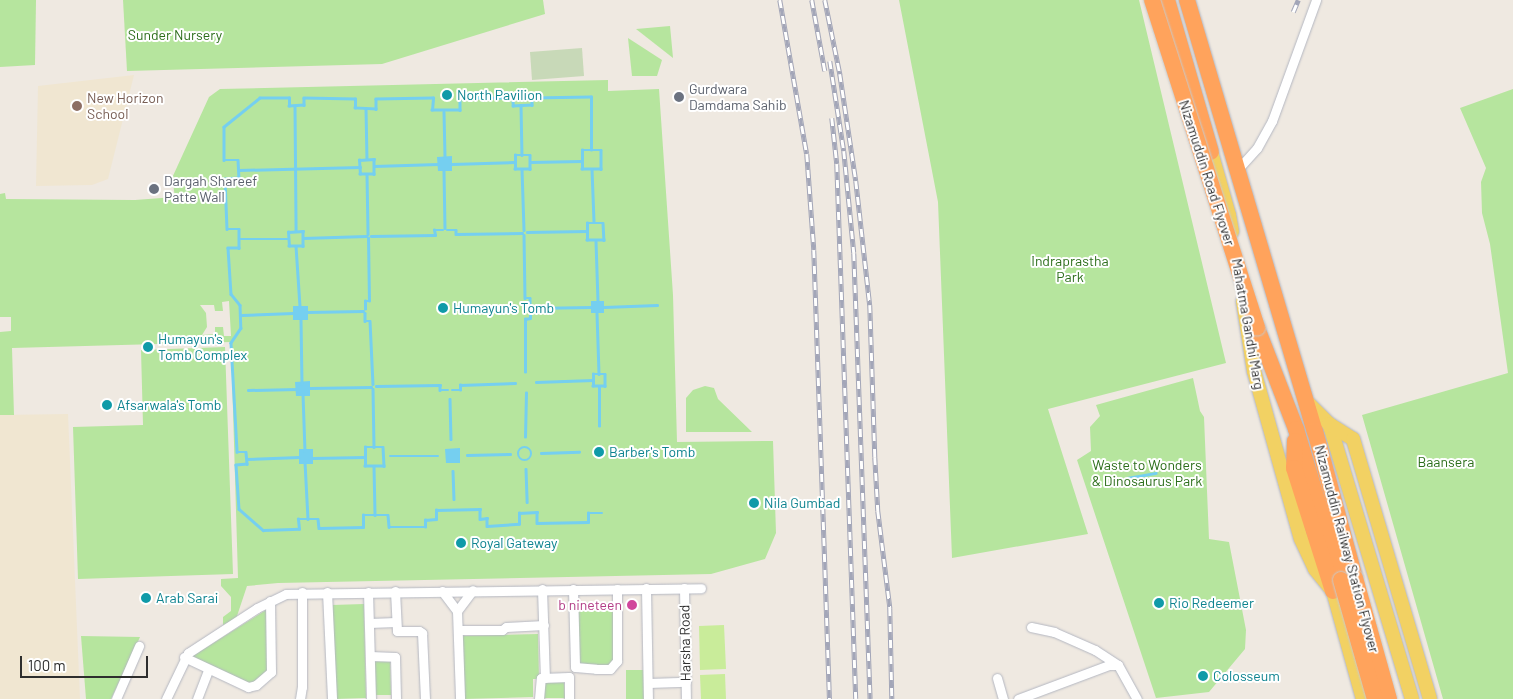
<!DOCTYPE html>
<style>
body{margin:0}
#map{position:relative;width:1513px;height:699px;overflow:hidden;background:#efe9e1;font-family:Barlow,sans-serif}
div>[style]{position:absolute}
[style*='--x']{left:calc(var(--x)*1px);top:calc(var(--y)*1px);width:calc(var(--w)*1px);rotate:calc(var(--a)*1deg)}
.education>*{inset:0;background:#f0e6d1}
.green>*{inset:0;background:#b6e59e}
.cemetery>*{inset:0;background:#c8d9b8}
.pitch>*{inset:0;background:#c9ec9a}
.water>*{inset:0;background:#75cff0}
.stream>*{height:2.5px;margin:-1.25px;padding:0 1.25px;transform-origin:1.25px;border-radius:1.25px;background:#75cff0}
.stream>.ring{margin:-1.25px;padding:0;box-sizing:content-box;background:none;border:2.5px solid #75cff0;border-radius:50%}
.roads{filter:drop-shadow(0 0 1px #b4b7c1) drop-shadow(0 0 1px #b4b7c1)}
.street>*{height:9px;margin:-4.5px;padding:0 4.5px;transform-origin:4.5px;border-radius:4.5px;background:#fff}
.primary>*{height:14px;margin:-7px;padding:0 7px;transform-origin:7px;border-radius:7px;background:#f2d163}
.highway>*{height:16px;margin:-8px;padding:0 8px;transform-origin:8px;border-radius:8px;background:#ffa35c}
.rail>*{height:4.5px;margin-top:-2.25px;transform-origin:0;background:repeating-linear-gradient(90deg,#fff 0 8px,#a3a6b8 0 16px);box-sizing:border-box;border-block:1px solid #a3a6b8}
.bridges{filter:drop-shadow(0 0 1px #c9c9c9) drop-shadow(0 0 1px #c9c9c9)}
.highway-bridge>*{height:16px;margin:-8px;padding:0 8px;transform-origin:8px;border-radius:8px;background:#ffa35c}
.dots>*{width:14px;height:14px;translate:-50% -50%;box-sizing:border-box;border:2px solid #fff;border-radius:50%}
span{translate:-50% -50%;white-space:nowrap;text-align:center;line-height:1.15;-webkit-text-stroke:4px #fff;paint-order:stroke}
.park-label{font-size:14px;color:#2c6e1b}
.worship-label{font-size:14px;color:#5b616d}
.left{translate:0 -50%;text-align:left}
.culture-label{font-size:14px;color:#0d838f}
.education-label{font-size:14px;color:#785e54}
.street-label{font-size:14px;color:#2e2e2e}
.hotel-label{font-size:14px;color:#b23c85}
.right{translate:-100% -50%;text-align:right}
.scale{position:absolute;left:20px;top:656px;width:128px;height:22px;box-sizing:border-box;border:2px solid #2e2e2e;border-top:0;padding-left:6px;font-size:15px;line-height:18px;white-space:nowrap;color:#2e2e2e;-webkit-text-stroke:4px #fff;paint-order:stroke}
</style>
<div id="map">
<div class="education">
<i style="clip-path:polygon(134px 75px,108px 179px,92px 185px,36px 186px,38px 86px)"></i>
<i style="clip-path:polygon(68px 414px,80px 699px,0 699px,0 415px)"></i>
</div>
<div class="green">
<i style="clip-path:polygon(0 0,36px 0,35px 65px,0 67px)"></i>
<i style="clip-path:polygon(123px 0,543px 0,545px 14px,382px 64px,127px 71px)"></i>
<i style="clip-path:polygon(899px 0,1139px 0,1226px 363px,1048px 409px,1088px 534px,952px 558px,938px 202px)"></i>
<i style="clip-path:polygon(670px 26px,673px 58px,636px 29px)"></i>
<i style="clip-path:polygon(628px 38px,662px 60px,657px 76px,632px 76px)"></i>
<i style="clip-path:polygon(evenodd,608px 80px,608px 91px,659px 89px,673px 295px,677px 442px,773px 441px,776px 533px,765px 559px,711px 574px,278px 583px,247px 586px,236px 619px,223px 625px,223px 617px,231px 611px,231px 597px,221px 586px,221px 579px,238px 578px,231px 342px,12px 348px,14px 415px,0 415px,0 332px,11px 331px,11px 317px,0 317px,0 194px,5px 193px,6px 199px,135px 200px,175px 197px,172px 178px,209px 97px,220px 89px,608px 80px,229px 301px,231px 336px,224px 336px,223px 327px,215px 327px,215px 334px,202px 335px,207px 327px,206px 313px,200px 305px,214px 305px,215px 311px,223px 311px,222px 302px,229px 301px)"></i>
<i style="clip-path:polygon(1513px 89px,1513px 699px,1443px 699px,1362px 415px,1508px 373px,1490px 244px,1482px 213px,1481px 182px,1486px 168px,1460px 108px)"></i>
<i style="clip-path:polygon(225px 347px,233px 574px,78px 579px,73px 427px,143px 425px,141px 350px)"></i>
<i style="clip-path:polygon(1193px 378px,1200px 411px,1204px 417px,1209px 539px,1229px 542px,1246px 630px,1245px 649px,1209px 692px,1156px 698px,1077px 460px,1091px 451px,1090px 427px,1100px 416px,1096px 405px)"></i>
<i style="clip-path:polygon(705px 386px,714px 388px,718px 399px,752px 432px,686px 432px,686px 398px,693px 390px)"></i>
<i style="clip-path:polygon(574px 602px,614px 602px,614px 660px,610px 666px,580px 670px)"></i>
<i style="clip-path:polygon(364px 604px,366px 698px,335px 699px,332px 605px)"></i>
<i style="clip-path:polygon(269px 608px,269px 671px,251px 686px,191px 657px)"></i>
<i style="clip-path:polygon(538px 634px,539px 679px,533px 679px,533px 697px,464px 699px,461px 636px)"></i>
<i style="clip-path:polygon(81px 636px,140px 637px,111px 699px,86px 699px)"></i>
<i style="clip-path:polygon(390px 658px,391px 695px,375px 695px,374px 659px)"></i>
<i style="clip-path:polygon(626px 670px,644px 670px,644px 699px,626px 699px)"></i>
<i style="clip-path:polygon(542px 681px,564px 681px,565px 698px,542px 698px)"></i>
</div>
<div class="cemetery">
<i style="clip-path:polygon(582px 48px,584px 76px,532px 80px,530px 52px)"></i>
</div>
<div class="pitch">
<i style="clip-path:polygon(724px 625px,726px 669px,700px 670px,699px 626px)"></i>
<i style="clip-path:polygon(725px 674px,726px 699px,701px 699px,700px 675px)"></i>
</div>
<div class="water">
<i style="clip-path:polygon(452px 156px,452px 171px,438px 171px,437px 157px)"></i>
<i style="clip-path:polygon(591px 301px,604px 301px,604px 313px,591px 313px)"></i>
<i style="clip-path:polygon(293px 306px,308px 306px,308px 320px,293px 320px)"></i>
<i style="clip-path:polygon(310px 381px,310px 396px,296px 396px,295px 382px)"></i>
<i style="clip-path:polygon(460px 448px,460px 463px,446px 463px,445px 449px)"></i>
<i style="clip-path:polygon(299px 449px,313px 449px,313px 464px,299px 464px)"></i>
</div>
<div class="stream">
<i style="--x:521;--y:105;--w:50;--a:88.9"></i>
<i style="--x:295;--y:106;--w:125;--a:89.5"></i>
<i style="--x:366;--y:108;--w:51;--a:88.9"></i>
<i style="--x:444;--y:112;--w:44;--a:88.7"></i>
<i style="--x:582;--y:150;--w:19;--a:0"></i>
<i style="--x:601;--y:150;--w:19;--a:90"></i>
<i style="--x:601;--y:169;--w:19;--a:180"></i>
<i style="--x:582;--y:169;--w:19;--a:-90"></i>
<i style="--x:591;--y:150;--w:53;--a:-90"></i>
<i style="--x:591;--y:97;--w:59;--a:179"></i>
<i style="--x:532;--y:98;--w:7;--a:90"></i>
<i style="--x:532;--y:105;--w:19;--a:177"></i>
<i style="--x:513;--y:106;--w:8;--a:-97"></i>
<i style="--x:512;--y:98;--w:52;--a:180"></i>
<i style="--x:460;--y:98;--w:12;--a:90"></i>
<i style="--x:460;--y:110;--w:28;--a:180"></i>
<i style="--x:432;--y:110;--w:12;--a:-85"></i>
<i style="--x:433;--y:98;--w:57;--a:179"></i>
<i style="--x:376;--y:99;--w:10;--a:90"></i>
<i style="--x:376;--y:109;--w:21;--a:-177"></i>
<i style="--x:355;--y:108;--w:9;--a:-90"></i>
<i style="--x:355;--y:99;--w:51;--a:-178.9"></i>
<i style="--x:304;--y:98;--w:7;--a:90"></i>
<i style="--x:304;--y:105;--w:15;--a:176"></i>
<i style="--x:289;--y:106;--w:8;--a:-90"></i>
<i style="--x:289;--y:98;--w:29;--a:180"></i>
<i style="--x:260;--y:98;--w:46;--a:141.1"></i>
<i style="--x:224;--y:127;--w:33;--a:90"></i>
<i style="--x:224;--y:160;--w:14;--a:0"></i>
<i style="--x:238;--y:160;--w:18;--a:87"></i>
<i style="--x:239;--y:178;--w:14;--a:176"></i>
<i style="--x:225;--y:179;--w:50;--a:87.7"></i>
<i style="--x:227;--y:229;--w:12;--a:0"></i>
<i style="--x:239;--y:229;--w:19;--a:90"></i>
<i style="--x:239;--y:248;--w:11;--a:180"></i>
<i style="--x:228;--y:248;--w:46;--a:86.3"></i>
<i style="--x:231;--y:294;--w:14;--a:51"></i>
<i style="--x:240;--y:305;--w:23;--a:88"></i>
<i style="--x:241;--y:328;--w:18;--a:124"></i>
<i style="--x:231;--y:343;--w:109;--a:86.8"></i>
<i style="--x:237;--y:452;--w:9;--a:0"></i>
<i style="--x:246;--y:452;--w:12;--a:85"></i>
<i style="--x:247;--y:464;--w:11;--a:175"></i>
<i style="--x:236;--y:465;--w:44;--a:86.1"></i>
<i style="--x:239;--y:509;--w:32;--a:41"></i>
<i style="--x:263;--y:530;--w:36;--a:-2"></i>
<i style="--x:299;--y:529;--w:10;--a:-96"></i>
<i style="--x:298;--y:519;--w:20;--a:0"></i>
<i style="--x:318;--y:519;--w:9;--a:84"></i>
<i style="--x:319;--y:528;--w:44;--a:-1.3"></i>
<i style="--x:363;--y:527;--w:12;--a:-90"></i>
<i style="--x:363;--y:515;--w:25;--a:0"></i>
<i style="--x:388;--y:515;--w:12;--a:85"></i>
<i style="--x:389;--y:527;--w:36;--a:0"></i>
<i style="--x:425;--y:527;--w:7;--a:-90"></i>
<i style="--x:425;--y:520;--w:11;--a:-5"></i>
<i style="--x:436;--y:519;--w:9;--a:-90"></i>
<i style="--x:436;--y:510;--w:44;--a:-1.3"></i>
<i style="--x:480;--y:509;--w:10;--a:90"></i>
<i style="--x:480;--y:519;--w:7;--a:-8"></i>
<i style="--x:487;--y:518;--w:8;--a:90"></i>
<i style="--x:487;--y:526;--w:32;--a:-4"></i>
<i style="--x:519;--y:524;--w:11;--a:-90"></i>
<i style="--x:519;--y:513;--w:18;--a:-3"></i>
<i style="--x:537;--y:512;--w:11;--a:90"></i>
<i style="--x:537;--y:523;--w:51;--a:-1.1"></i>
<i style="--x:588;--y:522;--w:9;--a:-90"></i>
<i style="--x:588;--y:513;--w:14;--a:0"></i>
<i style="--x:515;--y:155;--w:15;--a:0"></i>
<i style="--x:530;--y:155;--w:14;--a:90"></i>
<i style="--x:530;--y:169;--w:15;--a:180"></i>
<i style="--x:515;--y:169;--w:14;--a:-90"></i>
<i style="--x:374;--y:159;--w:15;--a:90"></i>
<i style="--x:374;--y:174;--w:14;--a:180"></i>
<i style="--x:360;--y:174;--w:14;--a:-94"></i>
<i style="--x:359;--y:160;--w:15;--a:-4"></i>
<i style="--x:531;--y:162;--w:50;--a:-1.1"></i>
<i style="--x:452;--y:164;--w:62;--a:-1.8"></i>
<i style="--x:374;--y:166;--w:64;--a:-1.8"></i>
<i style="--x:522;--y:169;--w:61;--a:88.1"></i>
<i style="--x:592;--y:169;--w:53;--a:87.8"></i>
<i style="--x:239;--y:170;--w:121;--a:-1.4"></i>
<i style="--x:444;--y:171;--w:57;--a:89"></i>
<i style="--x:367;--y:174;--w:60;--a:89"></i>
<i style="--x:587;--y:223;--w:16;--a:0"></i>
<i style="--x:603;--y:223;--w:17;--a:87"></i>
<i style="--x:604;--y:240;--w:17;--a:180"></i>
<i style="--x:587;--y:240;--w:17;--a:-90"></i>
<i style="--x:447;--y:230;--w:9;--a:0"></i>
<i style="--x:456;--y:230;--w:4;--a:90"></i>
<i style="--x:456;--y:234;--w:66;--a:-0.9"></i>
<i style="--x:303;--y:231;--w:15;--a:90"></i>
<i style="--x:303;--y:246;--w:14;--a:180"></i>
<i style="--x:289;--y:246;--w:14;--a:-94"></i>
<i style="--x:288;--y:232;--w:15;--a:-4"></i>
<i style="--x:527;--y:232;--w:60;--a:-1"></i>
<i style="--x:524;--y:235;--w:63;--a:89.1"></i>
<i style="--x:525;--y:298;--w:5;--a:0"></i>
<i style="--x:530;--y:298;--w:8;--a:90"></i>
<i style="--x:371;--y:236;--w:64;--a:-0.9"></i>
<i style="--x:435;--y:235;--w:5;--a:-101"></i>
<i style="--x:434;--y:230;--w:9;--a:0"></i>
<i style="--x:303;--y:238;--w:63;--a:-1.8"></i>
<i style="--x:239;--y:239;--w:49;--a:0"></i>
<i style="--x:596;--y:241;--w:60;--a:88.1"></i>
<i style="--x:296;--y:246;--w:60;--a:86.2"></i>
<i style="--x:604;--y:307;--w:53;--a:-2.2"></i>
<i style="--x:532;--y:308;--w:59;--a:-1"></i>
<i style="--x:365;--y:309;--w:8;--a:-90"></i>
<i style="--x:365;--y:301;--w:4;--a:0"></i>
<i style="--x:369;--y:301;--w:63;--a:-90.9"></i>
<i style="--x:308;--y:312;--w:55;--a:-1"></i>
<i style="--x:365;--y:313;--w:8;--a:90"></i>
<i style="--x:365;--y:321;--w:5;--a:0"></i>
<i style="--x:370;--y:321;--w:63;--a:87.3"></i>
<i style="--x:597;--y:313;--w:61;--a:88.1"></i>
<i style="--x:242;--y:315;--w:51;--a:-2.2"></i>
<i style="--x:301;--y:320;--w:64;--a:89.1"></i>
<i style="--x:525;--y:372;--w:53;--a:-90"></i>
<i style="--x:525;--y:319;--w:5;--a:-11"></i>
<i style="--x:530;--y:318;--w:8;--a:-90"></i>
<i style="--x:593;--y:374;--w:12;--a:0"></i>
<i style="--x:605;--y:374;--w:12;--a:90"></i>
<i style="--x:605;--y:386;--w:12;--a:180"></i>
<i style="--x:593;--y:386;--w:12;--a:-90"></i>
<i style="--x:536;--y:382;--w:57;--a:-2"></i>
<i style="--x:376;--y:386;--w:64;--a:-0.9"></i>
<i style="--x:440;--y:385;--w:5;--a:90"></i>
<i style="--x:440;--y:390;--w:8;--a:0"></i>
<i style="--x:310;--y:388;--w:61;--a:-0.9"></i>
<i style="--x:373;--y:389;--w:58;--a:89"></i>
<i style="--x:248;--y:390;--w:49;--a:-1.2"></i>
<i style="--x:452;--y:390;--w:8;--a:0"></i>
<i style="--x:460;--y:390;--w:5;--a:-90"></i>
<i style="--x:460;--y:385;--w:55;--a:-2.1"></i>
<i style="--x:303;--y:394;--w:57;--a:88"></i>
<i style="--x:450;--y:399;--w:40;--a:88.6"></i>
<i style="--x:599;--y:426;--w:39;--a:-90"></i>
<i style="--x:525;--y:437;--w:44;--a:-88.7"></i>
<i style="--x:365;--y:447;--w:18;--a:0"></i>
<i style="--x:383;--y:447;--w:19;--a:87"></i>
<i style="--x:384;--y:466;--w:19;--a:180"></i>
<i style="--x:365;--y:466;--w:19;--a:-90"></i>
<i class="ring" style="left:518px;top:447px;width:11.5px;height:11.5px"></i>
<i style="--x:541;--y:453;--w:38;--a:-2"></i>
<i style="--x:467;--y:455;--w:43;--a:-1.3"></i>
<i style="--x:390;--y:456;--w:48;--a:0"></i>
<i style="--x:313;--y:458;--w:51;--a:-1.1"></i>
<i style="--x:247;--y:459;--w:52;--a:-2.2"></i>
<i style="--x:305;--y:462;--w:57;--a:87"></i>
<i style="--x:374;--y:466;--w:49;--a:88.8"></i>
<i style="--x:526;--y:469;--w:33;--a:88"></i>
<i style="--x:453;--y:471;--w:28;--a:88"></i>
<i style="--x:1127;--y:478;--w:29;--a:-10"></i>
</div>
<div class="roads">
<div class="street">
<i style="--x:1238;--y:169;--w:28;--a:-48"></i>
<i style="--x:1257;--y:148;--w:31;--a:-61"></i>
<i style="--x:1272;--y:121;--w:129;--a:-70"></i>
<i style="--x:646;--y:588;--w:111;--a:89"></i>
<i style="--x:684;--y:588;--w:111;--a:89"></i>
<i style="--x:542;--y:589;--w:89;--a:88.1"></i>
<i style="--x:573;--y:589;--w:78;--a:88.5"></i>
<i style="--x:575;--y:667;--w:21;--a:5"></i>
<i style="--x:596;--y:669;--w:14;--a:0"></i>
<i style="--x:610;--y:669;--w:11;--a:-49"></i>
<i style="--x:617;--y:661;--w:72;--a:-90"></i>
<i style="--x:395;--y:591;--w:40;--a:87.1"></i>
<i style="--x:397;--y:631;--w:22;--a:0"></i>
<i style="--x:419;--y:631;--w:4;--a:34"></i>
<i style="--x:422;--y:633;--w:66;--a:87.4"></i>
<i style="--x:442;--y:591;--w:25;--a:53"></i>
<i style="--x:457;--y:611;--w:88;--a:88"></i>
<i style="--x:327;--y:592;--w:107;--a:87.3"></i>
<i style="--x:368;--y:592;--w:107;--a:88.4"></i>
<i style="--x:457;--y:611;--w:26;--a:-53"></i>
<i style="--x:369;--y:623;--w:27;--a:-2"></i>
<i style="--x:1031;--y:627;--w:24;--a:12"></i>
<i style="--x:1054;--y:632;--w:45;--a:23.7"></i>
<i style="--x:1095;--y:650;--w:27;--a:33"></i>
<i style="--x:1118;--y:665;--w:39;--a:61"></i>
<i style="--x:458;--y:630;--w:44;--a:0"></i>
<i style="--x:502;--y:630;--w:5;--a:-37"></i>
<i style="--x:506;--y:627;--w:38;--a:-3"></i>
<i style="--x:370;--y:656;--w:25;--a:2"></i>
<i style="--x:395;--y:657;--w:42;--a:88.6"></i>
<i style="--x:184;--y:657;--w:71;--a:25.1"></i>
<i style="--x:248;--y:687;--w:8;--a:-14"></i>
<i style="--x:256;--y:685;--w:20;--a:-41"></i>
<i style="--x:271;--y:672;--w:71;--a:-90.8"></i>
<i style="--x:997;--y:678;--w:22;--a:74"></i>
<i style="--x:648;--y:683;--w:38;--a:-2"></i>
<i style="--x:116;--y:699;--w:58;--a:-66.5"></i>
<i style="--x:166;--y:699;--w:51;--a:-64.4"></i>
<i style="--x:188;--y:653;--w:82;--a:-33.1"></i>
<i style="--x:257;--y:608;--w:32;--a:-26"></i>
<i style="--x:286;--y:594;--w:415;--a:-0.8"></i>
<i style="--x:197;--y:699;--w:31;--a:-69"></i>
<i style="--x:300;--y:699;--w:12;--a:-81"></i>
<i style="--x:302;--y:687;--w:95;--a:-90"></i>
<i style="--x:539;--y:699;--w:21;--a:-85"></i>
<i style="--x:541;--y:678;--w:28;--a:-2"></i>
<i style="--x:569;--y:677;--w:22;--a:90"></i>
<i style="--x:1018;--y:699;--w:97;--a:-20.5"></i>
<i style="--x:1109;--y:665;--w:9;--a:0"></i>
</div>
<div class="primary">
<i style="--x:1211;--y:152;--w:66;--a:74.1"></i>
<i style="--x:1229;--y:215;--w:17;--a:80"></i>
<i style="--x:1243;--y:301;--w:71;--a:81.1"></i>
<i style="--x:1254;--y:371;--w:174;--a:74.4"></i>
<i style="--x:1301;--y:539;--w:33;--a:65"></i>
<i style="--x:1315;--y:569;--w:28;--a:51"></i>
<i style="--x:1333;--y:591;--w:112;--a:74.5"></i>
<i style="--x:1305;--y:400;--w:34;--a:45"></i>
<i style="--x:1329;--y:424;--w:5;--a:68"></i>
<i style="--x:1331;--y:429;--w:282;--a:73.3"></i>
<i style="--x:1329;--y:424;--w:28;--a:32"></i>
<i style="--x:1353;--y:439;--w:271;--a:73.5"></i>
</div>
<div class="highway">
<i style="--x:1167;--y:0;--w:158;--a:73.9"></i>
<i style="--x:1187;--y:0;--w:450;--a:73.5"></i>
<i style="--x:1315;--y:431;--w:152;--a:74.8"></i>
<i style="--x:1257;--y:328;--w:108;--a:68.9"></i>
<i style="--x:1296;--y:429;--w:158;--a:73.4"></i>
<i style="--x:1295;--y:441;--w:27;--a:92"></i>
<i style="--x:1294;--y:468;--w:129;--a:72.4"></i>
</div>
</div>
<div class="rail">
<i style="--x:780;--y:0;--w:156;--a:80.1"></i>
<i style="--x:807;--y:154;--w:96;--a:85.8"></i>
<i style="--x:814;--y:250;--w:449;--a:88"></i>
<i style="--x:812;--y:0;--w:72;--a:79.6"></i>
<i style="--x:825;--y:0;--w:76;--a:78.5"></i>
<i style="--x:840;--y:74;--w:108;--a:81.5"></i>
<i style="--x:856;--y:181;--w:125;--a:83.6"></i>
<i style="--x:870;--y:305;--w:152;--a:88.1"></i>
<i style="--x:875;--y:457;--w:54;--a:86.8"></i>
<i style="--x:878;--y:511;--w:98;--a:82.9"></i>
<i style="--x:890;--y:608;--w:91;--a:88.7"></i>
<i style="--x:1293;--y:12;--w:13;--a:-67"></i>
<i style="--x:830;--y:61;--w:91;--a:81.2"></i>
<i style="--x:844;--y:151;--w:102;--a:84.4"></i>
<i style="--x:854;--y:253;--w:446;--a:87.9"></i>
<i style="--x:832;--y:118;--w:46;--a:83.8"></i>
<i style="--x:837;--y:164;--w:535;--a:87.97"></i>
</div>
<div class="bridges">
<div class="highway-bridge">
<i style="--x:1152;--y:0;--w:344;--a:72.2"></i>
<i style="--x:1355;--y:578;--w:126;--a:74.3"></i>
<i style="--x:1341;--y:580;--w:124;--a:74.1"></i>
</div>
</div>
<div class="dots">
<i style="left:447px;top:95px;background:#0f9aa8"></i>
<i style="left:679px;top:97px;background:#6b7280"></i>
<i style="left:77px;top:106px;background:#8d6e63"></i>
<i style="left:154px;top:189px;background:#6b7280"></i>
<i style="left:443px;top:308px;background:#0f9aa8"></i>
<i style="left:148px;top:347px;background:#0f9aa8"></i>
<i style="left:107px;top:405px;background:#0f9aa8"></i>
<i style="left:599px;top:452px;background:#0f9aa8"></i>
<i style="left:754px;top:503px;background:#0f9aa8"></i>
<i style="left:461px;top:543px;background:#0f9aa8"></i>
<i style="left:146px;top:598px;background:#0f9aa8"></i>
<i style="left:1159px;top:603px;background:#0f9aa8"></i>
<i style="left:632px;top:605px;background:#d1479c"></i>
<i style="left:1203px;top:676px;background:#0f9aa8"></i>
</div>
<div class="park-label">
<span style="left:175px;top:35px">Sunder Nursery</span>
<span style="left:1070px;top:269px">Indraprastha<br>Park</span>
<span style="left:1446px;top:462px">Baansera</span>
<span style="left:1147px;top:473px">Waste to Wonders<br>&amp; Dinosaurus Park</span>
</div>
<div class="worship-label">
<span class="left" style="left:689px;top:97px">Gurdwara<br>Damdama Sahib</span>
<span class="left" style="left:164px;top:189px">Dargah Shareef<br>Patte Wall</span>
</div>
<div class="culture-label">
<span class="left" style="left:457px;top:95px">North Pavilion</span>
<span class="left" style="left:453px;top:308px">Humayun's Tomb</span>
<span class="left" style="left:158px;top:347px">Humayun's<br>Tomb Complex</span>
<span class="left" style="left:117px;top:405px">Afsarwala's Tomb</span>
<span class="left" style="left:609px;top:452px">Barber's Tomb</span>
<span class="left" style="left:764px;top:503px">Nila Gumbad</span>
<span class="left" style="left:471px;top:543px">Royal Gateway</span>
<span class="left" style="left:156px;top:598px">Arab Sarai</span>
<span class="left" style="left:1169px;top:603px">Rio Redeemer</span>
<span class="left" style="left:1213px;top:676px">Colosseum</span>
</div>
<div class="education-label">
<span class="left" style="left:87px;top:106px">New Horizon<br>School</span>
</div>
<div class="street-label">
<span style="left:1207px;top:173px;rotate:72deg">Nizamuddin Road Flyover</span>
<span style="left:1248px;top:324px;rotate:80deg">Mahatma Gandhi Marg</span>
<span style="left:1347px;top:549px;rotate:75deg">Nizamuddin Railway Station Flyover</span>
<span style="left:685px;top:643px;rotate:-91deg">Harsha Road</span>
</div>
<div class="hotel-label">
<span class="right" style="left:622px;top:605px">b nineteen</span>
</div>
<div class="scale">100 m</div>
</div>
